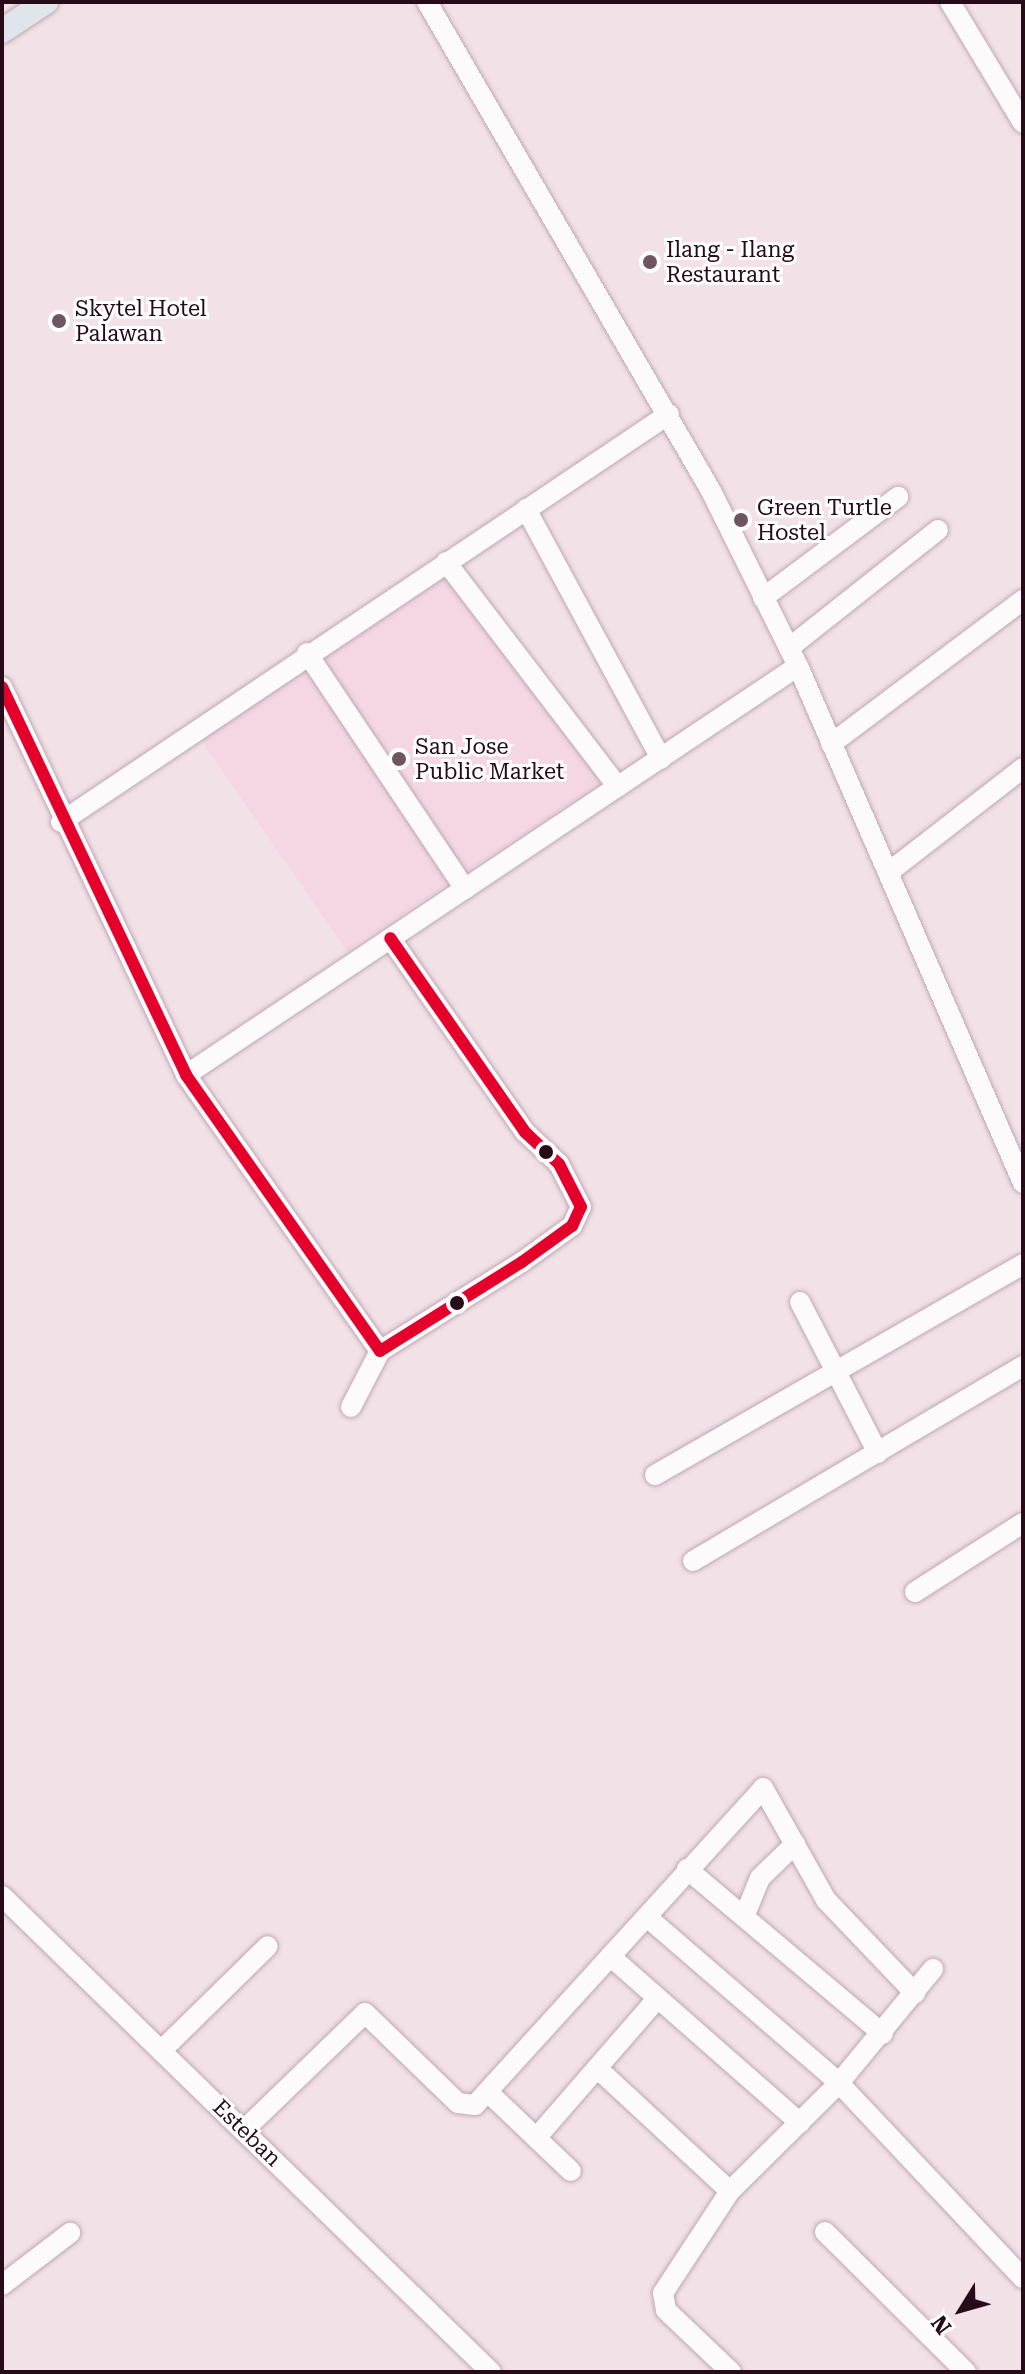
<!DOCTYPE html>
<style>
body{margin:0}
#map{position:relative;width:1025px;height:2374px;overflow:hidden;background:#f3e1e8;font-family:"Roboto Serif",serif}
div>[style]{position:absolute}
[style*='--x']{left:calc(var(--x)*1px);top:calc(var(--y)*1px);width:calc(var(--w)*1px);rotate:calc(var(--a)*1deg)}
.built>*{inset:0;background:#f4d7e2}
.roads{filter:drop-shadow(0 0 2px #bea8b2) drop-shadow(0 0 2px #bea8b2)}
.minor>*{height:20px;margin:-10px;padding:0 10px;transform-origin:10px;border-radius:10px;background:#fdfafc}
.major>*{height:24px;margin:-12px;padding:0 12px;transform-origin:12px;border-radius:12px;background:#e0e5eb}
.bus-1>*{height:12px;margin:-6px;padding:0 6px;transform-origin:6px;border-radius:6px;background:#e4002b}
.dots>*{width:22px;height:22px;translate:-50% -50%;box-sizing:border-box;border:4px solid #fff;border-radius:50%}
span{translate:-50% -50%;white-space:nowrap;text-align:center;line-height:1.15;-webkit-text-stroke:6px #fff;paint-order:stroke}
.poi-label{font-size:22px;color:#270b19}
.left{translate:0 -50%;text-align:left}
.street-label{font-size:22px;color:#270b19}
.frame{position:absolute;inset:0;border:4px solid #270b19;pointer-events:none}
.north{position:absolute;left:921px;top:2270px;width:80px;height:80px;-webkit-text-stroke:6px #fff;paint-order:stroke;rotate:233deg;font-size:22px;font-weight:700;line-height:32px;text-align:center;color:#270b19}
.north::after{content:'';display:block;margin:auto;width:28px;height:36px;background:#270b19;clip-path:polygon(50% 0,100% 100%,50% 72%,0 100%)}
</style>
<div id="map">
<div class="built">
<i style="clip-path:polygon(444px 574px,602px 782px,347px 951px,198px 736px)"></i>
</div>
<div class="roads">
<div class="minor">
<i style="--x:427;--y:2;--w:565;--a:59.85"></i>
<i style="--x:711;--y:491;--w:195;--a:63.6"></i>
<i style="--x:798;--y:666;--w:564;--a:66.48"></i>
<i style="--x:950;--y:2;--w:141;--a:58.9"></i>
<i style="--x:526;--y:509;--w:284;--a:61.6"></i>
<i style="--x:446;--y:562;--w:283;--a:52.6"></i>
<i style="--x:763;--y:598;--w:169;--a:-36.8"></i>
<i style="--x:789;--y:648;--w:190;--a:-38.4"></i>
<i style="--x:307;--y:653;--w:284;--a:56.2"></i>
<i style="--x:2;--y:687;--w:429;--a:64.6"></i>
<i style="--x:186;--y:1075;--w:337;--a:54.9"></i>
<i style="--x:380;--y:1351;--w:168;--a:-32.1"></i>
<i style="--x:522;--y:1262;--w:62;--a:-35.8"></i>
<i style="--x:572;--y:1226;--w:21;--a:-65"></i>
<i style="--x:581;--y:1207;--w:48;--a:-117.1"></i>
<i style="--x:559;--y:1164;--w:47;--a:-136.7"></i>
<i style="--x:525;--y:1132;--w:236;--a:-124.8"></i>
<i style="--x:831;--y:744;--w:240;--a:-36.9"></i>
<i style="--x:61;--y:822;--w:732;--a:-33.86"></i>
<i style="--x:889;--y:872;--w:170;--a:-37.8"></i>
<i style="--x:186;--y:1075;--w:736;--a:-33.75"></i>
<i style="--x:800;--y:1302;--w:170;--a:62.7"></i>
<i style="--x:351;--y:1407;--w:63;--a:-62.6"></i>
<i style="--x:655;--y:1475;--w:424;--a:-29.8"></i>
<i style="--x:693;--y:1561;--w:383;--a:-30.6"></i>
<i style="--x:915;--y:1592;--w:128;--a:-32.6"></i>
<i style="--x:687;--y:1869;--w:256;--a:40.1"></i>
<i style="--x:2;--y:1896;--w:682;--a:44.23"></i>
<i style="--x:647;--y:1917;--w:254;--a:40.8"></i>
<i style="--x:839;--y:2083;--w:268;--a:46.7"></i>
<i style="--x:744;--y:1917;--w:42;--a:-67.7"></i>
<i style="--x:760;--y:1878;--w:49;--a:-44.2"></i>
<i style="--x:610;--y:1956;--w:253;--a:41.3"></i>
<i style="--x:162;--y:2050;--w:148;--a:-44.5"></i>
<i style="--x:597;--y:2068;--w:181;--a:42.8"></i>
<i style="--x:489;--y:2093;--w:113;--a:43.6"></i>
<i style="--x:244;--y:2130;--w:168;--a:-44"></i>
<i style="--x:365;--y:2013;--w:129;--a:44.1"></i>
<i style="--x:458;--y:2103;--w:17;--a:7"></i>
<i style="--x:475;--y:2105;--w:428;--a:-47.7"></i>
<i style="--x:763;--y:1788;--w:129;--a:60.6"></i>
<i style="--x:826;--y:1900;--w:129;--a:46.3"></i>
<i style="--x:537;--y:2137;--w:183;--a:-49"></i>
<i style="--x:825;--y:2232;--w:199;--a:44.8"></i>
<i style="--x:2;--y:2285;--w:86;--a:-37.4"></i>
<i style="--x:731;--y:2372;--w:90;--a:-136.4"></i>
<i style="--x:666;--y:2310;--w:17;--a:-100"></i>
<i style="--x:663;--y:2293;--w:122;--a:-56.7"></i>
<i style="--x:730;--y:2191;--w:153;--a:-44.7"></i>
<i style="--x:839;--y:2083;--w:148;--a:-50.5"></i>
</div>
<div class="major">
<i style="--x:2;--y:31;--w:53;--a:-33.4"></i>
</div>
</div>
<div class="bus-1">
<i style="--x:2;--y:687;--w:429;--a:64.6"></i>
<i style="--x:186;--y:1075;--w:337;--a:54.9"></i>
<i style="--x:380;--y:1351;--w:168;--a:-32.1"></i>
<i style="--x:522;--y:1262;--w:62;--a:-35.8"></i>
<i style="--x:572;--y:1226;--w:21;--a:-65"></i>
<i style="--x:581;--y:1207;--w:48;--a:-117.1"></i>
<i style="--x:559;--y:1164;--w:47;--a:-136.7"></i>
<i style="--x:525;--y:1132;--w:236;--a:-124.8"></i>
</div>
<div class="dots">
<i style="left:650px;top:262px;background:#6e5661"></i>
<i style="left:59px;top:321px;background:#6e5661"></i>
<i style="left:741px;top:520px;background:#6e5661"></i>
<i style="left:399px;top:759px;background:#6e5661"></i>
<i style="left:546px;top:1152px;background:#270b19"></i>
<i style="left:457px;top:1303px;background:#270b19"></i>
</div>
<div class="poi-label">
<span class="left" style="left:666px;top:262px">Ilang - Ilang<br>Restaurant</span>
<span class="left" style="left:75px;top:321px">Skytel Hotel<br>Palawan</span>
<span class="left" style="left:757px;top:520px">Green Turtle<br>Hostel</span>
<span class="left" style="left:415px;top:759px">San Jose<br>Public Market</span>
</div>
<div class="street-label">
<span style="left:247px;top:2133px;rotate:44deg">Esteban</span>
</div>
<div class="frame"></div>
<div class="north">N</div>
</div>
